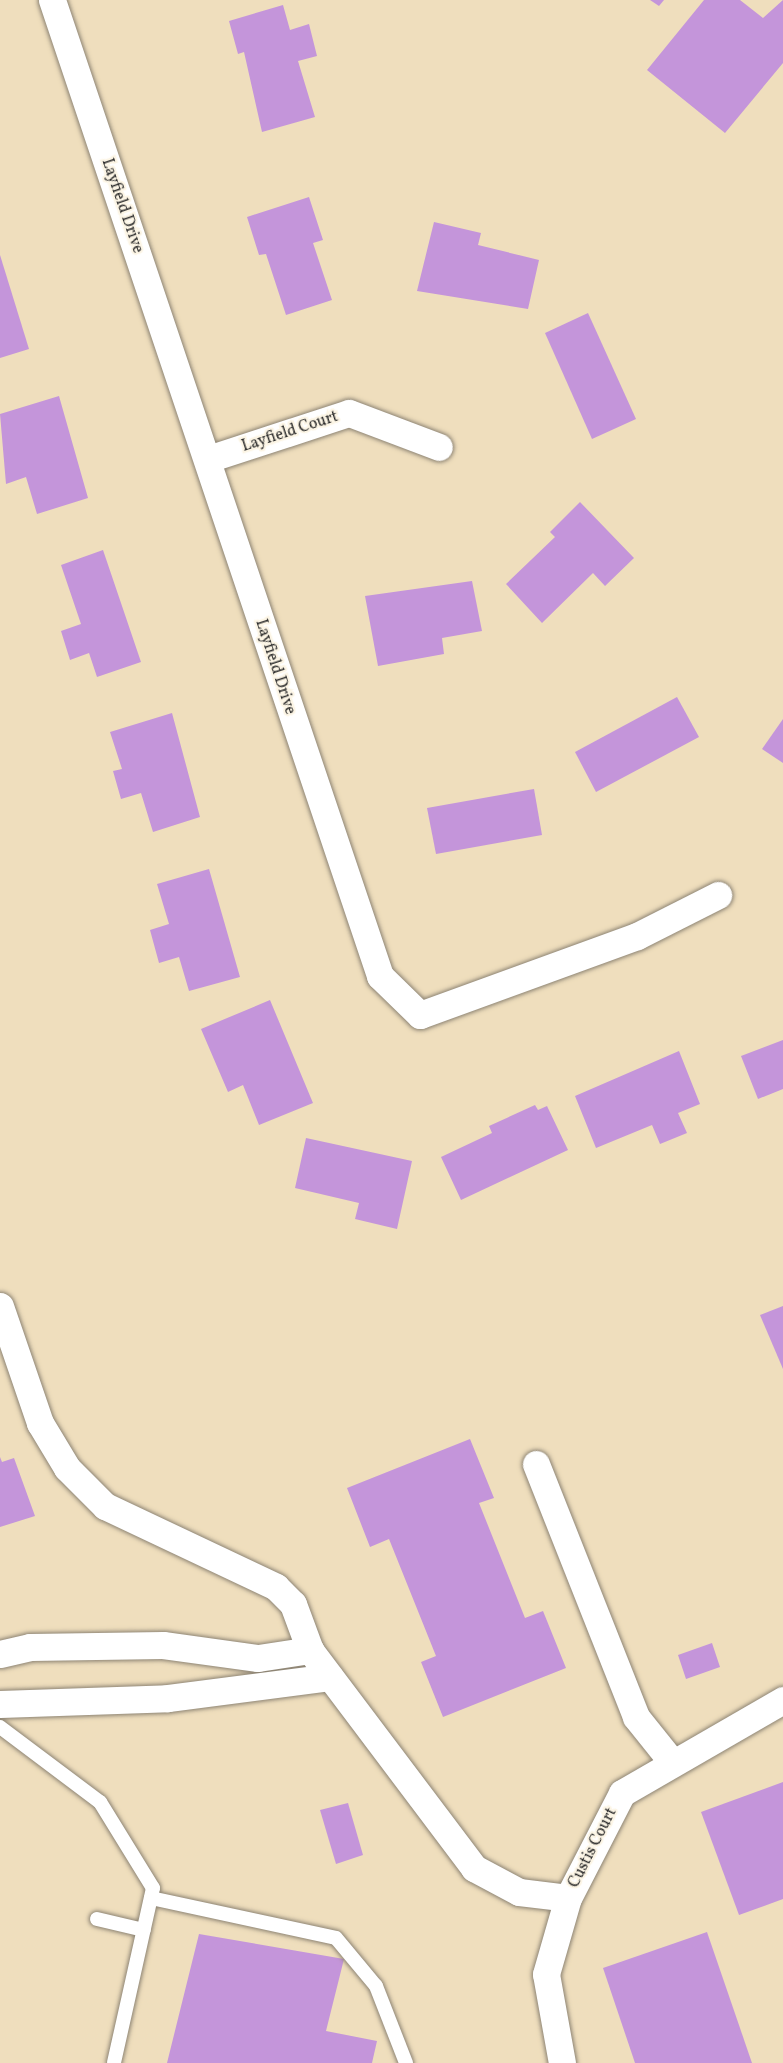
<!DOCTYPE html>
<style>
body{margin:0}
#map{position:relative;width:783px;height:2063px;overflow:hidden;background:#efdebd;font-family:Vollkorn,serif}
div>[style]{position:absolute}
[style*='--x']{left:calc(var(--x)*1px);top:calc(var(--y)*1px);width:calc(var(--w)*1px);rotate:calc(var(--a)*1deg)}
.building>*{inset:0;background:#c495da}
.roads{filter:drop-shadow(0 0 2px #8d8474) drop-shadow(0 0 2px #8d8474)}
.lane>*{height:14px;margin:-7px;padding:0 7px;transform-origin:7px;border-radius:7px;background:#fff}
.street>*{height:27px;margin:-13.5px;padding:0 13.5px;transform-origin:13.5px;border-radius:13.5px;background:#fff}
span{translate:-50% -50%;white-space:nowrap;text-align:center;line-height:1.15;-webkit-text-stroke:4.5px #fcf5e5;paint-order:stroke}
.street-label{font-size:16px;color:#2b2b2b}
</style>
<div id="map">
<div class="building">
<i style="clip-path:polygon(650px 0,664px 0,659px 6px)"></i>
<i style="clip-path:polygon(704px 0,740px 0,763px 18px,783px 0,783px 63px,725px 133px,647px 70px)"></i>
<i style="clip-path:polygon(283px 5px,290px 30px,309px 24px,317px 56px,298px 61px,315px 117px,262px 132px,244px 52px,238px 54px,229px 21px)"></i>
<i style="clip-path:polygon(309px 197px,323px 240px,313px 243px,332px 300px,286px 315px,266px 254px,259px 255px,247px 217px)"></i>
<i style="clip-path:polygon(434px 222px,481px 233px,478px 245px,539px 260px,528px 309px,417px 291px)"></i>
<i style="clip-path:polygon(0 255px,29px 349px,0 358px)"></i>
<i style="clip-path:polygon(588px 313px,636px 419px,592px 439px,545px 333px)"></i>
<i style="clip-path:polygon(59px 396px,88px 498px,37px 514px,26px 477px,6px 484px,0 414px)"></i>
<i style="clip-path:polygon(580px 502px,634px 558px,605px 586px,593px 573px,542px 623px,506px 584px,555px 537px,550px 532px)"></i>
<i style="clip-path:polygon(103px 550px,141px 662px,97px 677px,89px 653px,70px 660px,61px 631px,81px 624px,61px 565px)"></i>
<i style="clip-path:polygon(472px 581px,482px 631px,442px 638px,444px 654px,378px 666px,365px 596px)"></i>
<i style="clip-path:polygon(677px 697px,699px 737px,596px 792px,575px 752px)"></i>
<i style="clip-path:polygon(172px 713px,200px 817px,153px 832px,141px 793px,121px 799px,113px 771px,122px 769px,110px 732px)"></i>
<i style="clip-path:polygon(783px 719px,783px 763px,762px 749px)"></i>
<i style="clip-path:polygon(534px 789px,542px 835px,436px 854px,427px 808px)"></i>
<i style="clip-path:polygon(209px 869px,240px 977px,189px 991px,179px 957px,159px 963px,150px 930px,169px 924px,157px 884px)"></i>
<i style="clip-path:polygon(270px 1000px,313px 1103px,259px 1125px,243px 1085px,228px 1092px,201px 1029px)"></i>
<i style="clip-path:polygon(783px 1040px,783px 1089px,758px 1099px,741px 1056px)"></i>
<i style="clip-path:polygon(679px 1051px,700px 1104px,678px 1113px,687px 1133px,660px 1144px,652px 1125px,596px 1148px,575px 1096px)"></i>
<i style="clip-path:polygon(535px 1105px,538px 1110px,547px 1106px,568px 1150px,461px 1200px,441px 1157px,492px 1133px,489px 1126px)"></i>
<i style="clip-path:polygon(306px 1138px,412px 1161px,397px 1229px,355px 1219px,359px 1203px,295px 1188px)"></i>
<i style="clip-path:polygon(783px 1306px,783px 1369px,760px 1315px)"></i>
<i style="clip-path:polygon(470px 1439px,494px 1498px,479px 1503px,525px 1618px,543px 1611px,566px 1668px,443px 1717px,421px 1662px,436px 1656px,389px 1539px,370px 1547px,347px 1488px)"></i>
<i style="clip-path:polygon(0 1457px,2px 1462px,14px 1458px,35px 1516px,0 1527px)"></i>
<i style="clip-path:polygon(712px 1643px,720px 1667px,686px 1679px,678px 1655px)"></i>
<i style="clip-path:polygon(783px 1782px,783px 1899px,739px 1915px,701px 1812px)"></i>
<i style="clip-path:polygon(348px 1803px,363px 1855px,336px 1864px,320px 1810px)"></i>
<i style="clip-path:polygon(707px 1932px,752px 2063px,635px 2063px,603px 1968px)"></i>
<i style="clip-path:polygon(199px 1934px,344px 1959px,326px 2031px,377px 2041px,372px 2063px,167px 2063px)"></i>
</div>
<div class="roads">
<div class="lane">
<i style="--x:0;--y:1727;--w:125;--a:36.9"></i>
<i style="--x:100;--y:1802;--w:101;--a:58.4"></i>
<i style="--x:153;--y:1888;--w:179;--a:102.6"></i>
<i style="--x:151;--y:1898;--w:189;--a:12.2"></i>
<i style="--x:336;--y:1938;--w:62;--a:50.2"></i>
<i style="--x:376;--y:1986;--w:83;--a:68.7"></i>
<i style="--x:97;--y:1919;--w:48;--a:13.2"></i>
</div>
<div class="street">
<i style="--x:52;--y:0;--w:1030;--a:71.42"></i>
<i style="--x:380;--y:976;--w:56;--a:44.3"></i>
<i style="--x:420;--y:1015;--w:231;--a:-20"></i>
<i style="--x:637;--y:936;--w:91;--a:-26.8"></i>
<i style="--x:208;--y:459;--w:148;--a:-18.1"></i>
<i style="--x:349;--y:413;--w:96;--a:20.7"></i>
<i style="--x:0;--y:1306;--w:124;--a:71.1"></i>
<i style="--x:40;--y:1423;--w:52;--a:59"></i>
<i style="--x:67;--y:1468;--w:54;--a:45"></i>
<i style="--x:105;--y:1506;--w:189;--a:25.3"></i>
<i style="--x:276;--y:1587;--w:24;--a:45"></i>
<i style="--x:293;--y:1604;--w:49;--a:69.7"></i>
<i style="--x:310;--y:1650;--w:273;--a:53"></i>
<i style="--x:474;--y:1868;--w:51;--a:28.1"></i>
<i style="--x:519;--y:1892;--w:49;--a:7"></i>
<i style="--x:568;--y:1898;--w:118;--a:-62.8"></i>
<i style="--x:622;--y:1793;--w:186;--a:-30"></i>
<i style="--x:536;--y:1464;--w:272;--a:68.4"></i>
<i style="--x:636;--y:1717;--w:58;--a:51.3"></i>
<i style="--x:0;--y:1654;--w:31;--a:-13"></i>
<i style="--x:30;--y:1647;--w:133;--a:-0.9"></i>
<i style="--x:163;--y:1645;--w:96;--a:7.8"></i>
<i style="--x:258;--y:1658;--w:53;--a:-8.7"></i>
<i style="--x:0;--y:1704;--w:168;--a:-2"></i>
<i style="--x:168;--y:1698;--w:163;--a:-7.4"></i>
<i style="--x:562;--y:2063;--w:90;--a:-100.2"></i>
<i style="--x:546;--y:1974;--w:79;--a:-73.9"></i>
</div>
</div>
<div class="street-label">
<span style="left:122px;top:206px;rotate:71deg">Layfield Drive</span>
<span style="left:290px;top:432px;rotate:-18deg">Layfield Court</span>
<span style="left:275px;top:667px;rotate:72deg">Layfield Drive</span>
<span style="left:593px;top:1848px;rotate:-63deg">Custis Court</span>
</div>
</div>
